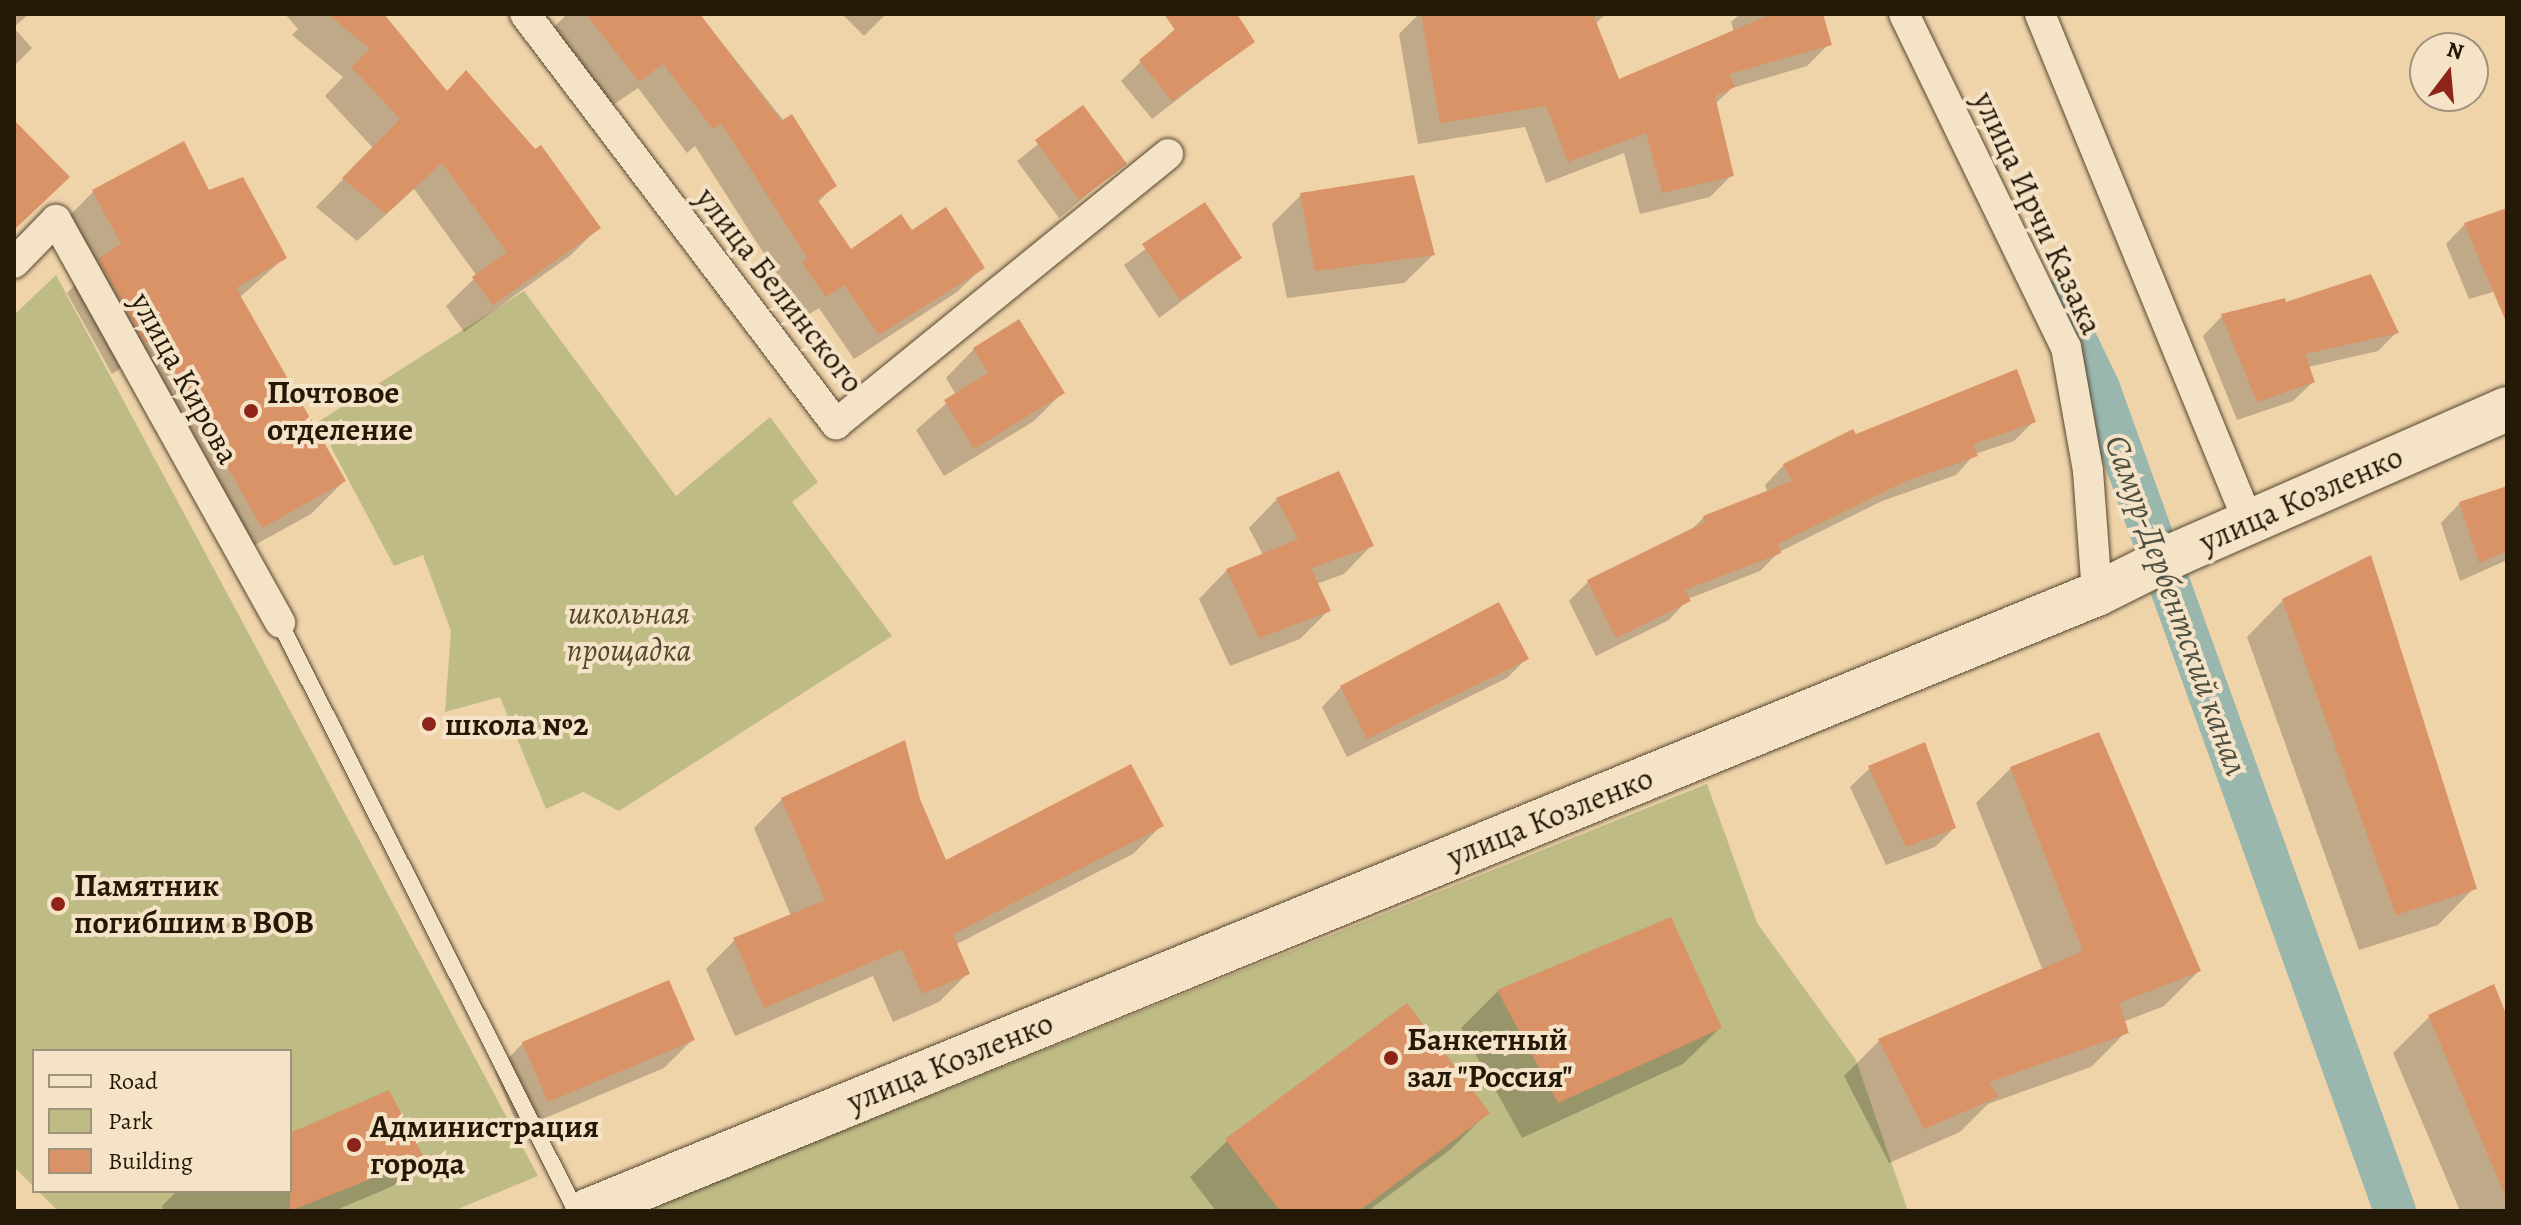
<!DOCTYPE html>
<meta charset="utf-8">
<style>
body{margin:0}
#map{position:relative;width:2521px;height:1225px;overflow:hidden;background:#efd4aa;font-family:Alegreya,serif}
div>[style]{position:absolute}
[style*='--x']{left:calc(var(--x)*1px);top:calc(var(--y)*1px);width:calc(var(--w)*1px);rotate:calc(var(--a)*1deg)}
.green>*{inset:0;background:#bebb85}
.shadow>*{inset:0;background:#0003}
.canal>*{height:42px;margin:-21px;padding:0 21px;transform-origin:21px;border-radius:21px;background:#9ab7ae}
.building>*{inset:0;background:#da9367}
.roads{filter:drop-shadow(0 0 2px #574730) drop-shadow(0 0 2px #574730)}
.lane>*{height:16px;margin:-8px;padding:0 8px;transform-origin:8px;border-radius:8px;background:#f5e3c8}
.street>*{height:30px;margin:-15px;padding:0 15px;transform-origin:15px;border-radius:15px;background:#f5e3c8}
.secondary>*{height:44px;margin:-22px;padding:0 22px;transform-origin:22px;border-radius:22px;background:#f5e3c8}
.dots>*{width:22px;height:22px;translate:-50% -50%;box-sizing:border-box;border:4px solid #f5e3c8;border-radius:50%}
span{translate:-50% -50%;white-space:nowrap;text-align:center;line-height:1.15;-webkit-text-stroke:8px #f5e3c8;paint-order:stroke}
.street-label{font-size:32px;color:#241807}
.poi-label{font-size:32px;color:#241807;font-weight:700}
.left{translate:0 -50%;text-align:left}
.park-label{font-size:32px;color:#52492d;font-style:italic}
.water-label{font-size:34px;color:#4d5041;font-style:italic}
.frame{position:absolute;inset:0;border:16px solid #241807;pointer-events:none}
.legend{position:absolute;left:32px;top:1049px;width:260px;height:144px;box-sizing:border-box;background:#f5e3c8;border:2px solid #a1927b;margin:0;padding:10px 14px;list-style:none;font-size:24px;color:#241807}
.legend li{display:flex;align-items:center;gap:16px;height:40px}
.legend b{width:40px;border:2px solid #a1927b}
.north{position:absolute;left:2409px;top:32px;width:80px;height:80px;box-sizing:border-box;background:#f5e3c8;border:2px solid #a1927b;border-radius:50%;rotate:16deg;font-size:22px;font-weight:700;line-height:32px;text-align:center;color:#241807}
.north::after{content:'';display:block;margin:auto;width:28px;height:36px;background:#8f2418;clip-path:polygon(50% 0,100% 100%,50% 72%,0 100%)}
</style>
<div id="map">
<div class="green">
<i style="clip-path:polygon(56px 275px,309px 746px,538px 1176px,453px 1211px,58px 1211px,38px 1191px,290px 1191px,290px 1051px,34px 1051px,34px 1187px,14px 1167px,14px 315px)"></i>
<i style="clip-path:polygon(524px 291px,676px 496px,770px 417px,818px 482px,792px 502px,892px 636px,619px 811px,583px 792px,546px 809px,500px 697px,445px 712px,451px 631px,423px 555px,394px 566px,318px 422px)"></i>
<i style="clip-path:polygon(1707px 784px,1757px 923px,1856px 1060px,1908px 1211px,643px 1211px)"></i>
</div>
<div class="shadow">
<i style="clip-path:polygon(14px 14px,29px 14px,14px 27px)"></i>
<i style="clip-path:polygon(285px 14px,381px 14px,446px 93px,598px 228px,571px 255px,464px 332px,446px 306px,477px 276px,414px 189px,357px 241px,316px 207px,373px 148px,325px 96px,343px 77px,292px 35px,298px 29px)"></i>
<i style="clip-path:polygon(567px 14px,699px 14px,835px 185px,817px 203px,851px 252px,911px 232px,982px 268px,957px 292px,854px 359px,819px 308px,800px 320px,779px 289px,784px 285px,695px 146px,687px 153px,638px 88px,613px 105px,553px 28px)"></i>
<i style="clip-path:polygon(842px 14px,886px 14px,864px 36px)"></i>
<i style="clip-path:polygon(1190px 14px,1234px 14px,1253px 41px,1152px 119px,1121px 81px)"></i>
<i style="clip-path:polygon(1419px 14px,1606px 14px,1595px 24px,1617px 82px,1734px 32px,1731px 22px,1740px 14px,1821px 14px,1829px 44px,1807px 66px,1732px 88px,1715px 104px,1732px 175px,1710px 197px,1640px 214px,1624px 153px,1546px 183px,1525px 127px,1418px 144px,1399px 34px)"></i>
<i style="clip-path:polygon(14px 28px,32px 48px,14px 66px)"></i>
<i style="clip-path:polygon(1083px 108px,1124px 164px,1059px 218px,1017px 161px)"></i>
<i style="clip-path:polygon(183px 144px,208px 193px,284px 258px,239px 298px,344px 481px,311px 514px,228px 560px,121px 368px,112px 374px,67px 293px,87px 273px,60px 225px,93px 192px)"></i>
<i style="clip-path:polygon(1301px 195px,1433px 255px,1404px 283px,1287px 298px,1272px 224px)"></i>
<i style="clip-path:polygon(1204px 205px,1240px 258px,1159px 318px,1124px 265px)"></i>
<i style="clip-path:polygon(2507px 210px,2507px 288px,2469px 299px,2446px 244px,2465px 224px)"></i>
<i style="clip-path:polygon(2285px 304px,2397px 332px,2378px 351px,2308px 367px,2313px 382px,2293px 401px,2237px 420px,2203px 336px,2222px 316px)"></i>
<i style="clip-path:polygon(974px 349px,1062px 393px,1034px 421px,944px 476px,916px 430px,956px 395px,946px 378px)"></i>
<i style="clip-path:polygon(2016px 371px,2033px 422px,2014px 441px,1975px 454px,1956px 475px,1882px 501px,1779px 552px,1760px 571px,1688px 599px,1669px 620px,1596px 656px,1569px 601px,1588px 582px,1690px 531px,1704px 517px,1768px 493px,1765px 485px,1784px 465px)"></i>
<i style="clip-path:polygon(2507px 488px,2507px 560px,2460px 581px,2441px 523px,2460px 503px)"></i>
<i style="clip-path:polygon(1277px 499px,1372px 545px,1344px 574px,1316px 584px,1328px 611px,1300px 639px,1230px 666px,1199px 599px,1227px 570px,1263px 555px,1249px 528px)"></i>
<i style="clip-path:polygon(2283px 600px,2474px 888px,2438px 925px,2359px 950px,2247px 637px)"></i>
<i style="clip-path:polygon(1526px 659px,1507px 678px,1347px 757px,1322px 707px,1341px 687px)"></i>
<i style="clip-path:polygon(1870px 768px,1954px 828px,1935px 847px,1886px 865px,1850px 787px)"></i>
<i style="clip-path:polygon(2011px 768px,2199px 971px,2164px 1006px,2123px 1022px,2126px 1032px,2091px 1067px,1988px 1104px,1960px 1132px,1889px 1163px,1844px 1076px,1879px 1041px,2043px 971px,1976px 803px)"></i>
<i style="clip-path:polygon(782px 799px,918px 799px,945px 862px,1161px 826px,1133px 854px,955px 945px,967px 974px,939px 1002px,893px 1022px,873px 976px,735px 1036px,706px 969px,735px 940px,791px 916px,754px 828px)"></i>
<i style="clip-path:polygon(1498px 991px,1720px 1028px,1683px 1064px,1522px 1138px,1461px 1028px)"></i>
<i style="clip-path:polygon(2429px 1017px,2507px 1021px,2507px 1211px,2460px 1211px,2393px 1053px)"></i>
<i style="clip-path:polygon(693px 1039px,664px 1068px,519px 1129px,495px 1072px,523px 1043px)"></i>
<i style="clip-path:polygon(1487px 1113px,1451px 1149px,1368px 1211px,1216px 1211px,1190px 1177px,1227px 1141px)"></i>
<i style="clip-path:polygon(290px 1135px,422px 1157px,393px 1186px,334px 1211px,164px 1211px,162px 1206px,177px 1191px,290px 1191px)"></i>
</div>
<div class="canal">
<i style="--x:2057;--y:301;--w:97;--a:64.2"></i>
<i style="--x:2099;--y:388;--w:875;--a:70.22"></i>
</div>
<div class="building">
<i style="clip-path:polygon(328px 14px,384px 14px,447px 91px,466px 70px,535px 149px,541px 145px,601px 228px,493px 305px,472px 277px,507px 252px,442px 163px,386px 214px,342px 178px,400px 119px,351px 67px,370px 49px)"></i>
<i style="clip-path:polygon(586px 14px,700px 14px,781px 121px,792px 114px,837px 186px,817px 199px,851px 249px,901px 214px,912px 230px,946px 207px,985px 268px,879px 335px,844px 285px,826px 297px,802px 263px,808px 259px,721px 123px,713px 129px,663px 64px,639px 82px)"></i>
<i style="clip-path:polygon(1164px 14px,1237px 14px,1255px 42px,1172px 101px,1139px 60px,1175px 30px)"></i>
<i style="clip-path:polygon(1421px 14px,1593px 14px,1619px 79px,1772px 14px,1823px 14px,1832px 45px,1729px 74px,1735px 87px,1715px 96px,1734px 176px,1662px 193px,1646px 133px,1568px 162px,1546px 106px,1440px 123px)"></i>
<i style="clip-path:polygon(1083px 105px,1127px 164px,1079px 200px,1035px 140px)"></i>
<i style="clip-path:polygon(14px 120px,70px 177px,14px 230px)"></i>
<i style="clip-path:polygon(184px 141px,209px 190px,243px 177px,287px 258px,236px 288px,346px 481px,262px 528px,154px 337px,145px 343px,98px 259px,121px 244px,92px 190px)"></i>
<i style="clip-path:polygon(1414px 175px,1435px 255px,1315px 271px,1300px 193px)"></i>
<i style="clip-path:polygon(1205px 202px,1242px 258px,1180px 300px,1142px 244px)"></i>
<i style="clip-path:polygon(2507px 208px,2507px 324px,2464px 223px)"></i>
<i style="clip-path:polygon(2371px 274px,2399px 333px,2305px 354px,2315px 382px,2257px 402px,2221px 314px,2285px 298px,2286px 302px)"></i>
<i style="clip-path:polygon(1019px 319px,1065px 393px,974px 449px,944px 400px,988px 373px,973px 348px)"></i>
<i style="clip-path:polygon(2017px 369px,2036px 422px,1973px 444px,1978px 456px,1904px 482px,1778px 544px,1781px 553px,1685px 590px,1691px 601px,1616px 638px,1587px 580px,1705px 522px,1703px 516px,1792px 481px,1783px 464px,1853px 429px,1856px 434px)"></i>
<i style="clip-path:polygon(1339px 471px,1374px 546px,1311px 568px,1331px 611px,1259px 638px,1226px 569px,1298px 539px,1276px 498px)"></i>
<i style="clip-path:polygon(2507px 486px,2507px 551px,2479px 563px,2459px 502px)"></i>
<i style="clip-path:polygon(2371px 555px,2477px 889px,2396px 915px,2282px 599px)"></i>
<i style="clip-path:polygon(1499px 602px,1529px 659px,1367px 739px,1340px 686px)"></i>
<i style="clip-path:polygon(2099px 732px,2201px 971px,2119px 1003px,2129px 1033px,1989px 1082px,1998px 1097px,1924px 1129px,1878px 1039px,2083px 951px,2010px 767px)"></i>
<i style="clip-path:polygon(905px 740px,920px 799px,946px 860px,1131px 764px,1164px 826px,953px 934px,970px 974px,922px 994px,902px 949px,764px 1008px,733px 938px,825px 900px,781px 798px)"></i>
<i style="clip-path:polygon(1925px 742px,1956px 828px,1906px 847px,1868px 766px)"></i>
<i style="clip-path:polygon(1671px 917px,1722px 1028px,1558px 1103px,1497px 990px)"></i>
<i style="clip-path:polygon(669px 980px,695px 1040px,548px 1102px,522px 1042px)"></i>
<i style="clip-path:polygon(2494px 984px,2507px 1016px,2507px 1200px,2428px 1015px)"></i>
<i style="clip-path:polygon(1407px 1003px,1490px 1113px,1359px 1211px,1280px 1211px,1225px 1139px)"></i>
<i style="clip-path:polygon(389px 1090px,424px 1158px,290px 1211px,290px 1133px)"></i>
</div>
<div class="roads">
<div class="lane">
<i style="--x:280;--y:623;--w:658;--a:63.28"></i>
</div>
<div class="street">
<i style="--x:525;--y:14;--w:515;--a:52.82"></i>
<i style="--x:836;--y:424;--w:428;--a:-39.1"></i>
<i style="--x:1904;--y:14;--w:370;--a:64.1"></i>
<i style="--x:2066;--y:347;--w:126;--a:79.9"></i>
<i style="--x:2088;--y:471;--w:123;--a:85.8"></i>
<i style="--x:2040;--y:14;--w:550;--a:67.68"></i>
<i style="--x:14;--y:263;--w:60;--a:-45.7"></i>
<i style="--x:56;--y:220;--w:461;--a:60.9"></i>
</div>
<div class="secondary">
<i style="--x:587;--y:1211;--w:1631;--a:-22.23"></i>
<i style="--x:2097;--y:594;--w:94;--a:-26.6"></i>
<i style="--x:2181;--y:552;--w:356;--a:-23.7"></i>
</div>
</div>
<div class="dots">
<i style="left:251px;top:411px;background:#8f2418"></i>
<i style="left:429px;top:724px;background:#8f2418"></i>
<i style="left:58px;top:904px;background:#8f2418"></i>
<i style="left:1391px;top:1058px;background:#8f2418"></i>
<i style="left:354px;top:1145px;background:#8f2418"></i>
</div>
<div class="street-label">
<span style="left:2038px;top:213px;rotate:65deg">улица Ирчи Казака</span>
<span style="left:780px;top:290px;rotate:52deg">улица Белинского</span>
<span style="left:185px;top:378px;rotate:61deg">улица Кирова</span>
<span style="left:2301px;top:499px;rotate:-24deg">улица Козленко</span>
<span style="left:1550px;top:817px;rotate:-22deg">улица Козленко</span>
<span style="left:950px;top:1062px;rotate:-22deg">улица Козленко</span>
</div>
<div class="poi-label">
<span class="left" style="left:267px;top:411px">Почтовое<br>отделение</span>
<span class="left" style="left:445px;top:724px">школа №2</span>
<span class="left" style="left:74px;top:904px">Памятник<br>погибшим в ВОВ</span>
<span class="left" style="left:1407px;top:1058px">Банкетный<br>зал "Россия"</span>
<span class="left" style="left:370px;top:1145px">Администрация<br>города</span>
</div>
<div class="park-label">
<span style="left:629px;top:632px">школьная<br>прощадка</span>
</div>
<div class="water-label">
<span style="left:2177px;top:605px;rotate:70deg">Самур-Дербентский канал</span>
</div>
<div class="frame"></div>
<ul class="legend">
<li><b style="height:10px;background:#f5e3c8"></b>Road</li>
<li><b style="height:22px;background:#bebb85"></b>Park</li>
<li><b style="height:22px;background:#da9367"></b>Building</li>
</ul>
<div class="north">N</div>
</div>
